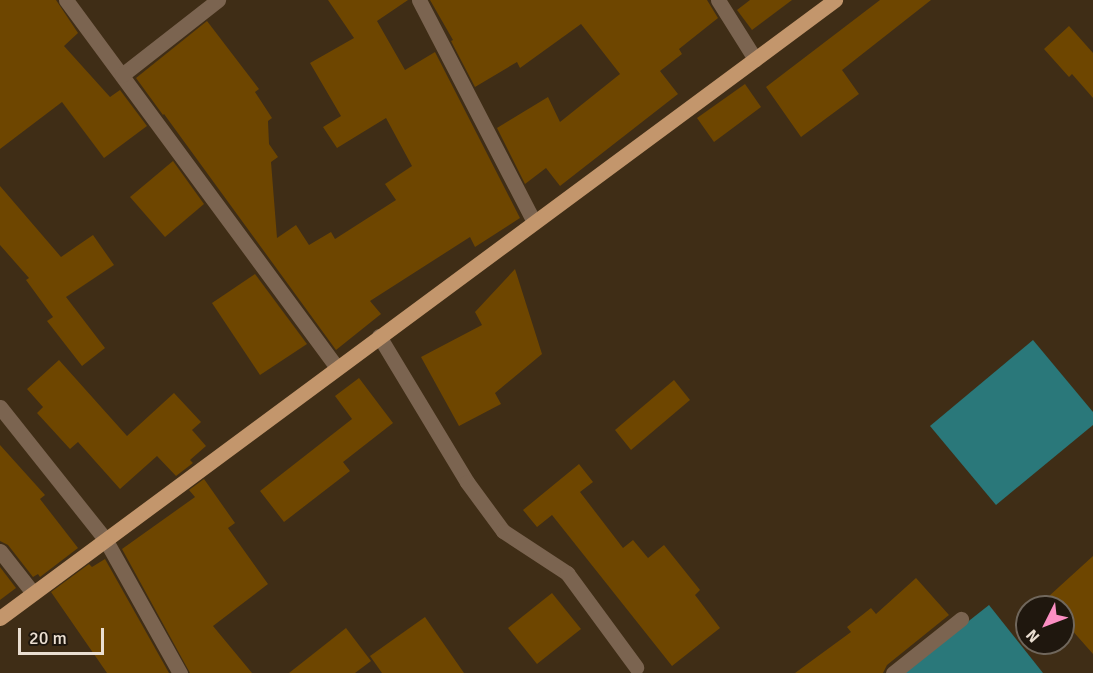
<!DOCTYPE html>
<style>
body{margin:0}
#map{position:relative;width:1093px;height:673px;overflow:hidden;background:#3f2d16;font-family:Signika,sans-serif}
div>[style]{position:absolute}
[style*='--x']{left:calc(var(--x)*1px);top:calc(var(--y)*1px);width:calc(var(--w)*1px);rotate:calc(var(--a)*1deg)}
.water>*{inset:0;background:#2a787a}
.building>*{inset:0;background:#6e4600}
.minor>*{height:15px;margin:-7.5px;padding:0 7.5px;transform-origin:7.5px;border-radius:7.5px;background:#7b6450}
.primary>*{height:15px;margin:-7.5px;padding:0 7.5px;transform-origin:7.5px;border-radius:7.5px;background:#c3966c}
span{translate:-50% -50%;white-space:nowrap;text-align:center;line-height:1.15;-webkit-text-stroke:6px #1f170e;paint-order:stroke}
.north{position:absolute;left:1015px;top:595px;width:60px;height:60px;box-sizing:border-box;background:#1f170e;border:2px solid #70675c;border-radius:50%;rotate:228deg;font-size:16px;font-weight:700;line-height:24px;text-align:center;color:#eaded1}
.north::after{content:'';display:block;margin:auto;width:21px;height:27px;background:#fc8fc3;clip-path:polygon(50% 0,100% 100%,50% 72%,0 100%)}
.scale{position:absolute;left:18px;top:628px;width:86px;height:27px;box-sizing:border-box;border:3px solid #eaded1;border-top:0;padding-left:8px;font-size:18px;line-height:21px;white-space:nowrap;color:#eaded1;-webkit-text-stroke:4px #1f170e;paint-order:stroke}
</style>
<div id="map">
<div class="water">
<i style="clip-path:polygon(1033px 340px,1093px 412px,1093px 425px,996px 505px,930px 426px)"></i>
<i style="clip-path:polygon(989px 605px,1043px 673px,903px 673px)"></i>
</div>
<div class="building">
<i style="clip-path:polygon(0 0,56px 0,78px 33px,64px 46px,110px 97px,120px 90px,147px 126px,104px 158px,62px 102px,0 149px)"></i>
<i style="clip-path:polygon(328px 0,408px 0,377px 21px,405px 70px,435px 52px,520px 218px,475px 247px,470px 237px,370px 301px,381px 314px,336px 350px,164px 114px,163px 115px,136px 78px,207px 21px,259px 89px,255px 92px,272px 118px,268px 121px,269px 144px,278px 157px,271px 162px,277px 238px,296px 225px,309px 245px,331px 232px,335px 239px,396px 200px,385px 184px,412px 166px,386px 118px,337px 148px,323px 127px,341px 116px,310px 63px,354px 38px)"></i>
<i style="clip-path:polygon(430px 0,707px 0,718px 18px,679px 49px,682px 54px,660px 71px,678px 94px,560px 186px,546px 168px,525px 184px,497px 128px,548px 97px,560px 122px,620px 74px,581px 24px,520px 68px,517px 62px,475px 87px,451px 41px,453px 40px)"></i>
<i style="clip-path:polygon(750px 0,792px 0,752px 30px,737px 10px)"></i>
<i style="clip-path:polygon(880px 0,931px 0,842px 70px,859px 94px,801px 137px,766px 87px)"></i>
<i style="clip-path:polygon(1069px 26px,1093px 53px,1093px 98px,1072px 74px,1069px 77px,1044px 49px)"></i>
<i style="clip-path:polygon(745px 84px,761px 107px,714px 142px,697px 118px)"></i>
<i style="clip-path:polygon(173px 161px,204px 204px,165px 237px,130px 197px)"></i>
<i style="clip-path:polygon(0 186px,61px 257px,93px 235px,114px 265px,66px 297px,105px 348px,82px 366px,47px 321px,53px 317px,26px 280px,29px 278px,0 245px)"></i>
<i style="clip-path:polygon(515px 269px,542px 354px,495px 393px,501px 404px,459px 426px,421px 357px,482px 325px,475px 312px)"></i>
<i style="clip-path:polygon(255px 274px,307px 344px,260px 375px,212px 303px)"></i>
<i style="clip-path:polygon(59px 360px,127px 436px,174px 393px,201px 422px,192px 430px,206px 446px,190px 460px,193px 463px,176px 476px,157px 456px,120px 489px,78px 442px,70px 449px,37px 413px,43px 407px,27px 389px)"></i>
<i style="clip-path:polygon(359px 378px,393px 423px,343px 462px,350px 471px,284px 522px,260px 491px,352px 419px,335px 396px)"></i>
<i style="clip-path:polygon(674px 380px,690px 400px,631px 450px,615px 430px)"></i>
<i style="clip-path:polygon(0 445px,45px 495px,40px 499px,78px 548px,40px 577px,38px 574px,33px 577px,8px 545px,0 541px)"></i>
<i style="clip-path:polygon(579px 464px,593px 482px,580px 492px,623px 548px,633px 540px,648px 558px,664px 545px,700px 590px,695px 595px,720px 628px,672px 666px,552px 515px,537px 527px,523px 510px)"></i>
<i style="clip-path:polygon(204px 479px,235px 523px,228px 528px,268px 584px,213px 626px,252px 673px,190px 673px,122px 549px,195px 497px,189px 490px)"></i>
<i style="clip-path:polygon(1093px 556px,1093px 654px,1063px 620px,1063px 607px,1037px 607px)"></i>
<i style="clip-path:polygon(105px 559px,169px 673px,107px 673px,51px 592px,89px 564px,92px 567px)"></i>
<i style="clip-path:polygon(0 567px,16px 588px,0 600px)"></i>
<i style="clip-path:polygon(916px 578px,949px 615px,887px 665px,883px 673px,795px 673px,851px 632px,847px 627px,871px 608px,876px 614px)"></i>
<i style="clip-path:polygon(552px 593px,581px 629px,537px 664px,508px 628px)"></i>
<i style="clip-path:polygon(425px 617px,464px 673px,382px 673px,370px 656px)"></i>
<i style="clip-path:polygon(346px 628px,371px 661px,355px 673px,289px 673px)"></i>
</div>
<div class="minor">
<i style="--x:66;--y:0;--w:457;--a:53.6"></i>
<i style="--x:419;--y:0;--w:250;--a:62.6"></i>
<i style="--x:718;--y:0;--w:70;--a:57.9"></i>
<i style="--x:122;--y:75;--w:122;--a:-38"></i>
<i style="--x:379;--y:336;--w:170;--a:58.9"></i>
<i style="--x:467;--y:482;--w:61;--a:53.7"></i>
<i style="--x:503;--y:531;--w:77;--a:33.3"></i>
<i style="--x:567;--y:573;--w:117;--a:53.7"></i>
<i style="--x:0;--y:407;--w:169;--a:51.5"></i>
<i style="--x:105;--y:539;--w:154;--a:60.8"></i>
<i style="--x:0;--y:551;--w:53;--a:51.8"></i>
<i style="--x:893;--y:673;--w:87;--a:-38.5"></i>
</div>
<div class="primary">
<i style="--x:0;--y:618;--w:1039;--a:-36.51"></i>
</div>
<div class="north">N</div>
<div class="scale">20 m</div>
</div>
